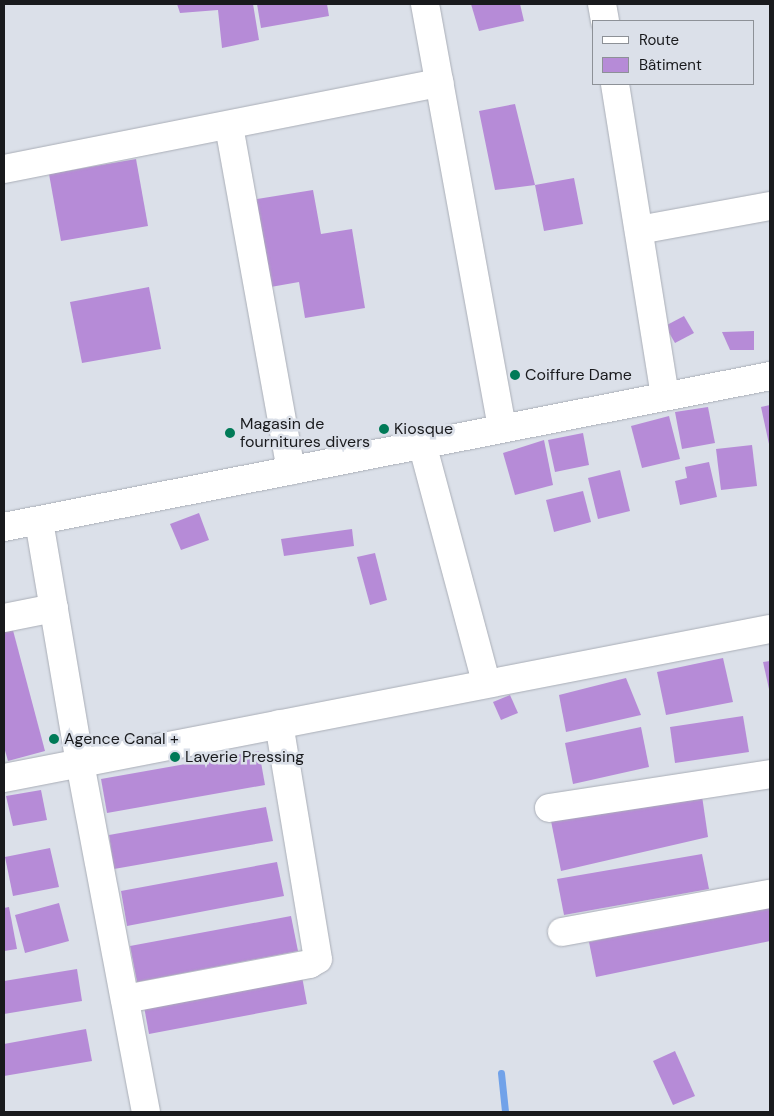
<!DOCTYPE html>
<meta charset="utf-8">
<style>
body{margin:0}
#map{position:relative;width:774px;height:1116px;overflow:hidden;background:#dbe0e9;font-family:"DM Sans",sans-serif}
div>[style]{position:absolute}
[style*='--x']{left:calc(var(--x)*1px);top:calc(var(--y)*1px);width:calc(var(--w)*1px);rotate:calc(var(--a)*1deg)}
.stream>*{height:7px;margin:-3.5px;padding:0 3.5px;transform-origin:3.5px;border-radius:3.5px;background:#71a2e9}
.building>*{inset:0;background:#b68bd7}
.roads{filter:drop-shadow(0 0 1px #aaaeb7) drop-shadow(0 0 1px #aaaeb7)}
.minor>*{height:28px;margin:-14px;padding:0 14px;transform-origin:14px;border-radius:14px;background:#fff}
.dots>*{width:14px;height:14px;translate:-50% -50%;box-sizing:border-box;border:2px solid #dbe0e9;border-radius:50%}
span{translate:-50% -50%;white-space:nowrap;text-align:center;line-height:1.15;-webkit-text-stroke:5px #dbe0e9;paint-order:stroke}
.poi-label{font-size:16px;color:#191a1d}
.left{translate:0 -50%;text-align:left}
.frame{position:absolute;inset:0;border:5px solid #191a1d;pointer-events:none}
.legend{position:absolute;left:592px;top:20px;width:162px;height:65px;box-sizing:border-box;background:#dbe0e9;border:1px solid #8d9197;margin:0;padding:6px 9px;list-style:none;font-size:15px;color:#191a1d}
.legend li{display:flex;align-items:center;gap:10px;height:25px}
.legend b{width:25px;border:1px solid #8d9197}
</style>
<div id="map">
<div class="stream">
<i style="--x:501;--y:1073;--w:39;--a:84"></i>
</div>
<div class="building">
<i style="clip-path:polygon(177px 4px,253px 4px,259px 40px,222px 48px,218px 10px,180px 13px)"></i>
<i style="clip-path:polygon(257px 4px,327px 4px,329px 16px,261px 28px)"></i>
<i style="clip-path:polygon(471px 4px,520px 4px,524px 21px,479px 31px)"></i>
<i style="clip-path:polygon(515px 104px,535px 185px,574px 178px,583px 224px,544px 231px,535px 185px,495px 190px,479px 111px)"></i>
<i style="clip-path:polygon(136px 159px,148px 226px,61px 241px,49px 174px)"></i>
<i style="clip-path:polygon(313px 190px,321px 234px,352px 229px,365px 308px,305px 318px,299px 282px,265px 288px,251px 200px)"></i>
<i style="clip-path:polygon(149px 287px,161px 349px,82px 363px,70px 302px)"></i>
<i style="clip-path:polygon(684px 316px,694px 333px,675px 343px,665px 326px)"></i>
<i style="clip-path:polygon(754px 331px,754px 350px,730px 350px,722px 332px)"></i>
<i style="clip-path:polygon(770px 405px,770px 444px,769px 444px,761px 407px)"></i>
<i style="clip-path:polygon(708px 407px,715px 443px,682px 449px,675px 412px)"></i>
<i style="clip-path:polygon(669px 416px,680px 459px,642px 468px,631px 426px)"></i>
<i style="clip-path:polygon(583px 433px,589px 465px,555px 472px,548px 440px)"></i>
<i style="clip-path:polygon(544px 440px,553px 485px,515px 495px,503px 453px)"></i>
<i style="clip-path:polygon(752px 445px,757px 486px,721px 490px,716px 449px)"></i>
<i style="clip-path:polygon(709px 462px,717px 497px,680px 505px,675px 481px,687px 478px,685px 467px)"></i>
<i style="clip-path:polygon(620px 470px,630px 511px,598px 519px,588px 478px)"></i>
<i style="clip-path:polygon(583px 491px,591px 522px,554px 532px,546px 500px)"></i>
<i style="clip-path:polygon(199px 513px,209px 540px,181px 550px,170px 524px)"></i>
<i style="clip-path:polygon(352px 529px,354px 546px,284px 556px,281px 539px)"></i>
<i style="clip-path:polygon(375px 553px,387px 600px,370px 605px,357px 557px)"></i>
<i style="clip-path:polygon(10px 619px,45px 751px,8px 761px,4px 747px,4px 621px)"></i>
<i style="clip-path:polygon(723px 658px,733px 702px,666px 715px,657px 672px)"></i>
<i style="clip-path:polygon(770px 661px,770px 689px,769px 689px,763px 662px)"></i>
<i style="clip-path:polygon(626px 678px,641px 715px,566px 732px,559px 695px)"></i>
<i style="clip-path:polygon(510px 695px,518px 713px,501px 720px,493px 702px)"></i>
<i style="clip-path:polygon(743px 716px,749px 752px,675px 763px,670px 727px)"></i>
<i style="clip-path:polygon(641px 727px,649px 767px,573px 784px,565px 743px)"></i>
<i style="clip-path:polygon(259px 751px,265px 785px,107px 813px,101px 779px)"></i>
<i style="clip-path:polygon(41px 790px,47px 820px,13px 826px,6px 796px)"></i>
<i style="clip-path:polygon(702px 796px,708px 837px,561px 871px,551px 821px)"></i>
<i style="clip-path:polygon(266px 807px,273px 841px,114px 869px,109px 835px)"></i>
<i style="clip-path:polygon(50px 848px,59px 887px,13px 896px,5px 857px)"></i>
<i style="clip-path:polygon(702px 854px,709px 889px,564px 915px,557px 879px)"></i>
<i style="clip-path:polygon(277px 862px,284px 896px,127px 926px,121px 891px)"></i>
<i style="clip-path:polygon(59px 903px,69px 941px,25px 953px,15px 915px)"></i>
<i style="clip-path:polygon(770px 904px,770px 941px,596px 977px,589px 942px)"></i>
<i style="clip-path:polygon(9px 907px,17px 949px,4px 951px,4px 908px)"></i>
<i style="clip-path:polygon(291px 916px,298px 951px,137px 982px,130px 946px)"></i>
<i style="clip-path:polygon(77px 969px,82px 1001px,4px 1014px,4px 981px)"></i>
<i style="clip-path:polygon(301px 971px,307px 1004px,149px 1034px,143px 1001px)"></i>
<i style="clip-path:polygon(86px 1029px,92px 1061px,4px 1076px,4px 1044px)"></i>
<i style="clip-path:polygon(675px 1051px,695px 1096px,673px 1105px,653px 1061px)"></i>
</div>
<div class="roads">
<div class="minor">
<i style="--x:425;--y:4;--w:431;--a:79.7"></i>
<i style="--x:602;--y:4;--w:17;--a:80"></i>
<i style="--x:615;--y:84;--w:316;--a:80.9"></i>
<i style="--x:229;--y:126;--w:350;--a:79.8"></i>
<i style="--x:4;--y:169;--w:444;--a:-11.2"></i>
<i style="--x:639;--y:230;--w:133;--a:-10.4"></i>
<i style="--x:423;--y:447;--w:243;--a:75"></i>
<i style="--x:39;--y:521;--w:245;--a:80.4"></i>
<i style="--x:80;--y:763;--w:355;--a:79.3"></i>
<i style="--x:4;--y:527;--w:781;--a:-11.15"></i>
<i style="--x:4;--y:618;--w:51;--a:-11.3"></i>
<i style="--x:4;--y:778;--w:780;--a:-11.01"></i>
<i style="--x:549;--y:808;--w:224;--a:-8.7"></i>
<i style="--x:562;--y:932;--w:211;--a:-10.4"></i>
<i style="--x:125;--y:999;--w:188;--a:-10.7"></i>
<i style="--x:310;--y:964;--w:9;--a:-32"></i>
<i style="--x:318;--y:959;--w:238;--a:-99.4"></i>
</div>
</div>
<div class="dots">
<i style="left:515px;top:375px;background:#007a57"></i>
<i style="left:384px;top:429px;background:#007a57"></i>
<i style="left:230px;top:433px;background:#007a57"></i>
<i style="left:54px;top:739px;background:#007a57"></i>
<i style="left:175px;top:757px;background:#007a57"></i>
</div>
<div class="poi-label">
<span class="left" style="left:525px;top:375px">Coiffure Dame</span>
<span class="left" style="left:240px;top:433px">Magasin de<br>fournitures divers</span>
<span class="left" style="left:394px;top:429px">Kiosque</span>
<span class="left" style="left:64px;top:739px">Agence Canal +</span>
<span class="left" style="left:185px;top:757px">Laverie Pressing</span>
</div>
<div class="frame"></div>
<ul class="legend">
<li><b style="height:6px;background:#fff"></b>Route</li>
<li><b style="height:14px;background:#b68bd7"></b>Bâtiment</li>
</ul>
</div>
